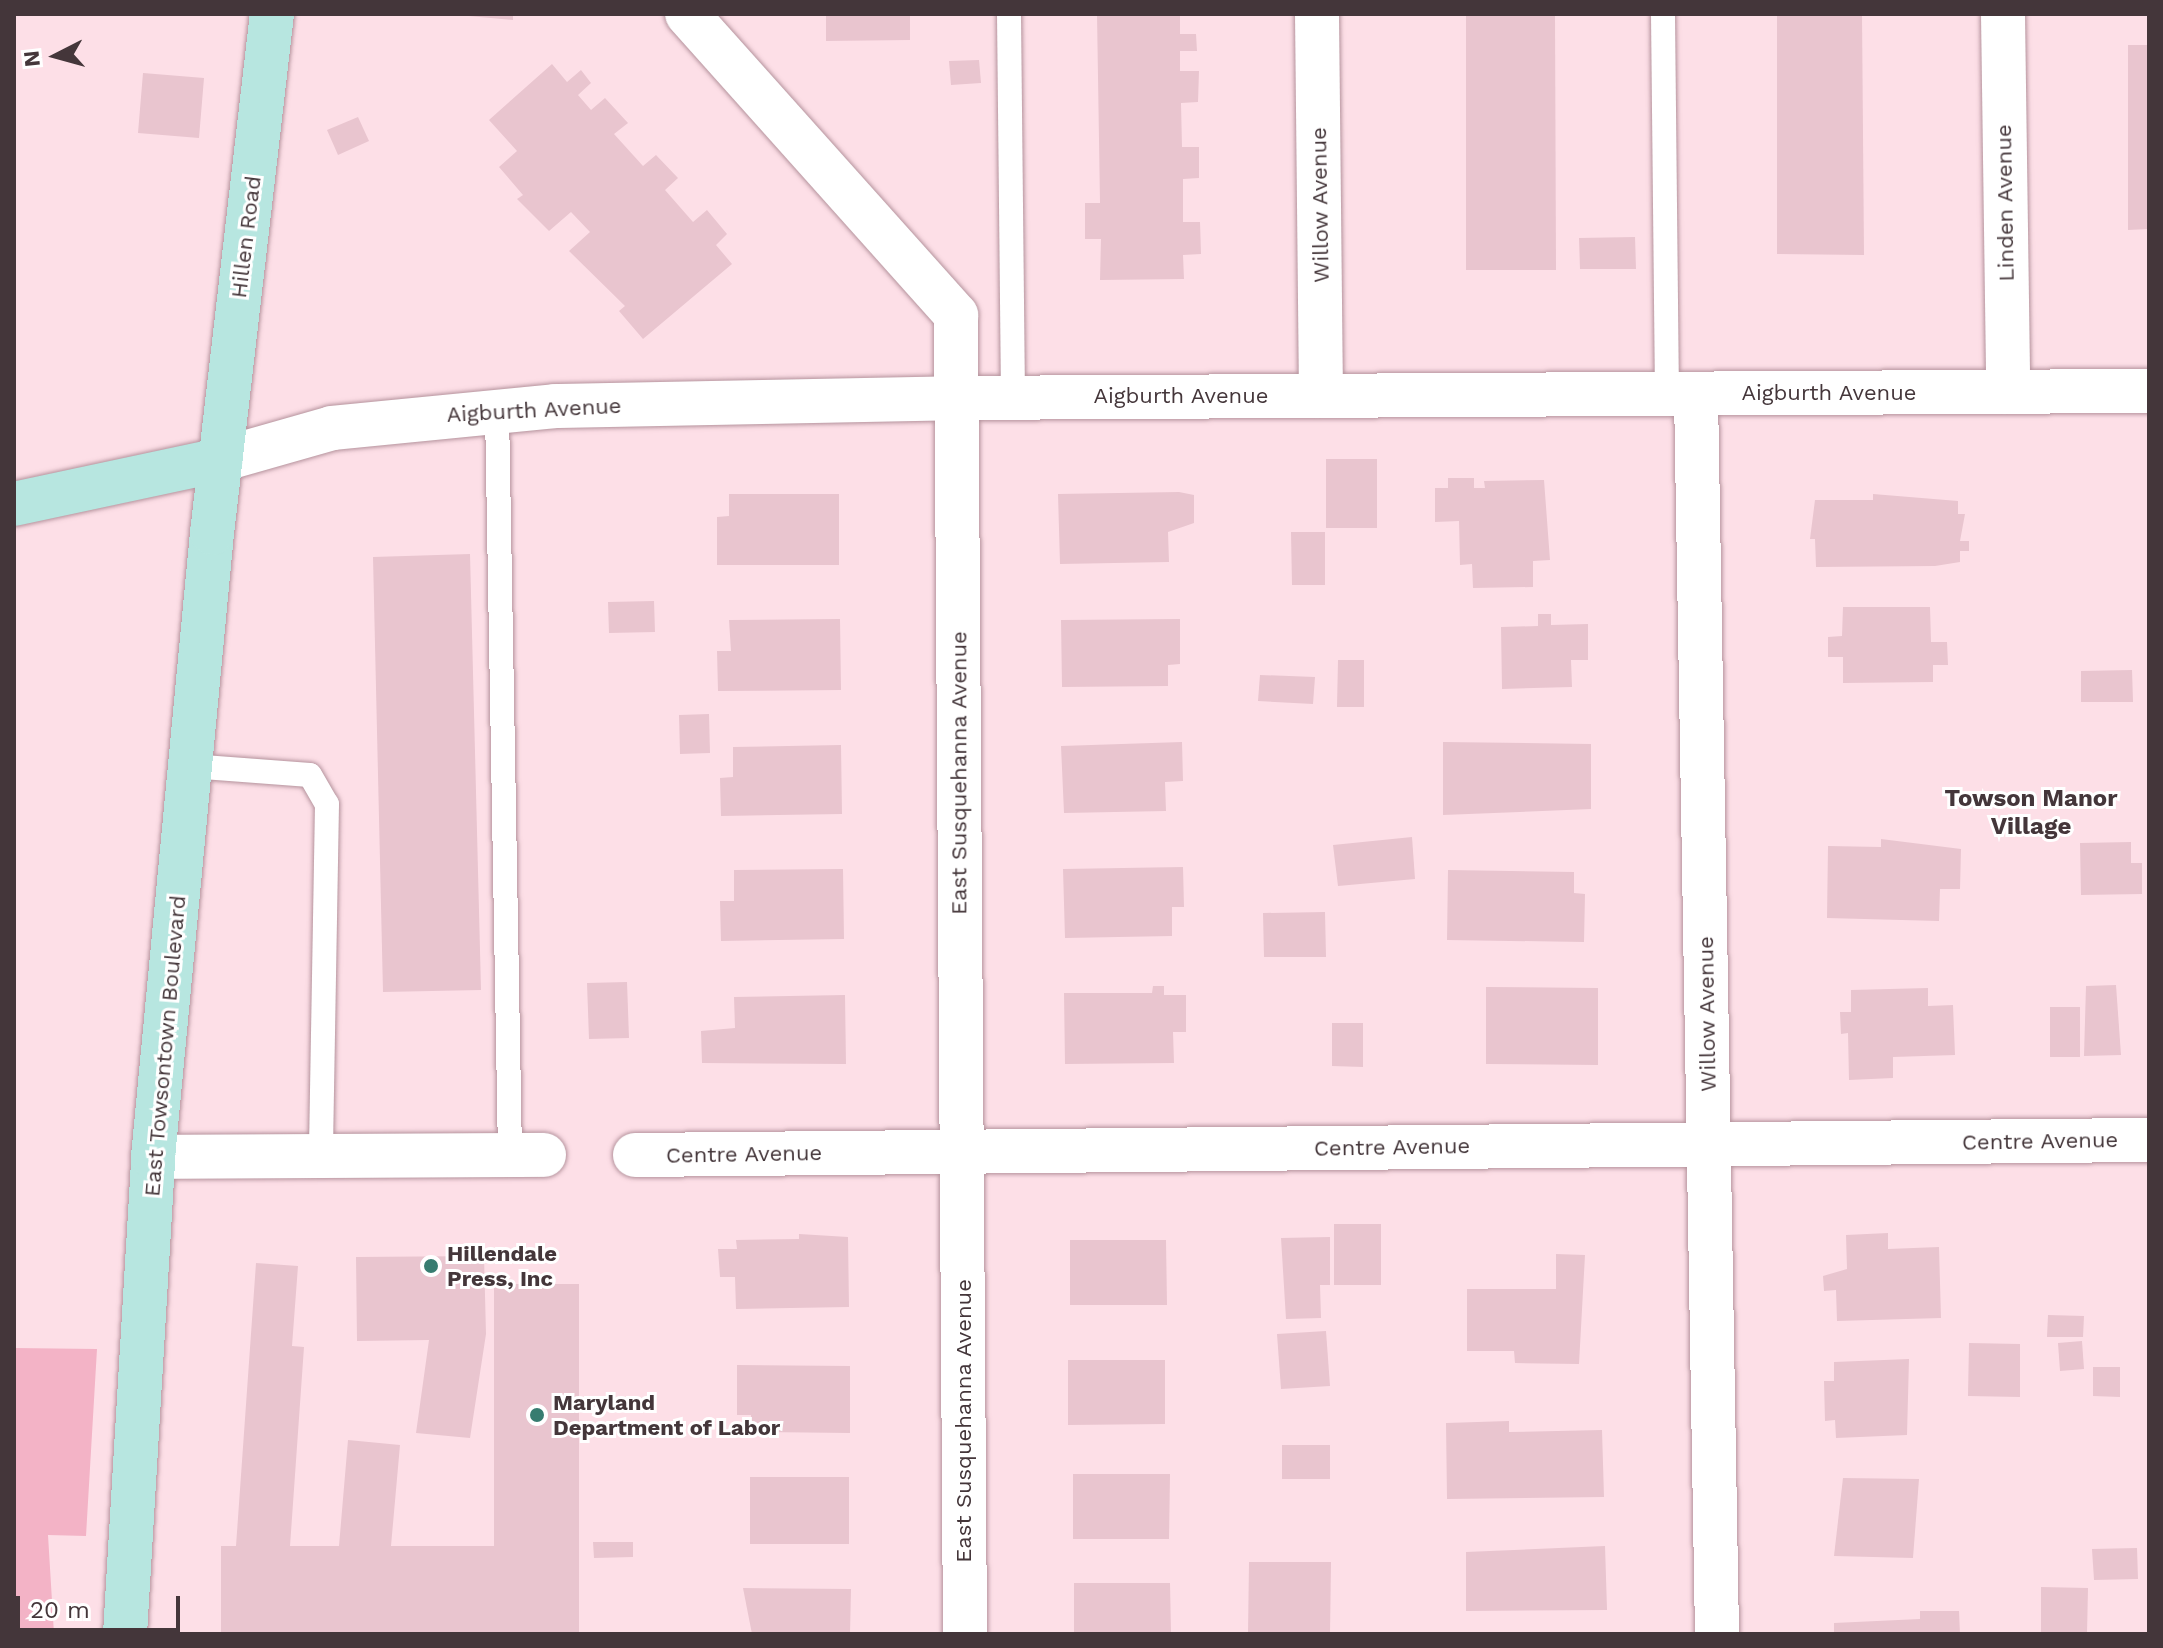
<!DOCTYPE html>
<style>
body{margin:0}
#map{position:relative;width:2163px;height:1648px;overflow:hidden;background:#fddfe7;font-family:"Work Sans",sans-serif}
div>[style]{position:absolute}
[style*='--x']{left:calc(var(--x)*1px);top:calc(var(--y)*1px);width:calc(var(--w)*1px);rotate:calc(var(--a)*1deg)}
.green>*{inset:0;background:#f3b3c6}
.building>*{inset:0;background:#e9c5cf}
.roads{filter:drop-shadow(0 0 2px #b5939d) drop-shadow(0 0 2px #b5939d)}
.lane>*{height:24px;margin:-12px;padding:0 12px;transform-origin:12px;border-radius:12px;background:#fff}
.street>*{height:44px;margin:-22px;padding:0 22px;transform-origin:22px;border-radius:22px;background:#fff}
.secondary>*{height:44px;margin:-22px;padding:0 22px;transform-origin:22px;border-radius:22px;background:#b7e6e0}
.dots>*{width:22px;height:22px;translate:-50% -50%;box-sizing:border-box;border:4px solid #fff;border-radius:50%}
span{translate:-50% -50%;white-space:nowrap;text-align:center;line-height:1.15;-webkit-text-stroke:6px #fff;paint-order:stroke}
.street-label{font-size:22px;color:#44363a}
.poi-label{font-size:22px;color:#44363a;font-weight:700}
.left{translate:0 -50%;text-align:left}
.neighbourhood-label{font-size:24px;color:#44363a;font-weight:700}
.frame{position:absolute;inset:0;border:16px solid #44363a;pointer-events:none}
.north{position:absolute;left:16px;top:16px;width:80px;height:80px;-webkit-text-stroke:6px #fff;paint-order:stroke;rotate:264deg;font-size:22px;font-weight:700;line-height:32px;text-align:center;color:#44363a}
.north::after{content:'';display:block;margin:auto;width:28px;height:36px;background:#44363a;clip-path:polygon(50% 0,100% 100%,50% 72%,0 100%)}
.scale{position:absolute;left:16px;top:1596px;width:164px;height:36px;box-sizing:border-box;border:4px solid #44363a;border-top:0;padding-left:10px;font-size:24px;line-height:28px;white-space:nowrap;color:#44363a;-webkit-text-stroke:6px #fff;paint-order:stroke}
</style>
<div id="map">
<div class="green">
<i style="clip-path:polygon(14px 1348px,97px 1349px,86px 1536px,48px 1535px,54px 1634px,14px 1634px)"></i>
</div>
<div class="building">
<i style="clip-path:polygon(447px 14px,513px 14px,513px 20px)"></i>
<i style="clip-path:polygon(826px 14px,910px 14px,910px 40px,826px 41px)"></i>
<i style="clip-path:polygon(1097px 14px,1180px 14px,1180px 34px,1196px 34px,1197px 51px,1180px 51px,1180px 71px,1199px 71px,1198px 102px,1181px 103px,1182px 147px,1199px 147px,1199px 178px,1183px 179px,1183px 222px,1200px 222px,1201px 254px,1183px 255px,1184px 279px,1100px 280px,1101px 239px,1085px 239px,1085px 203px,1100px 203px)"></i>
<i style="clip-path:polygon(1466px 14px,1555px 14px,1556px 270px,1466px 270px)"></i>
<i style="clip-path:polygon(1777px 14px,1862px 14px,1864px 255px,1777px 254px)"></i>
<i style="clip-path:polygon(2128px 45px,2149px 45px,2149px 229px,2128px 230px)"></i>
<i style="clip-path:polygon(979px 60px,981px 83px,951px 85px,949px 61px)"></i>
<i style="clip-path:polygon(552px 64px,567px 82px,581px 70px,591px 83px,578px 95px,591px 110px,605px 98px,628px 123px,614px 134px,643px 166px,656px 155px,678px 178px,665px 190px,693px 222px,707px 210px,727px 234px,716px 245px,732px 264px,643px 339px,619px 311px,625px 306px,569px 251px,590px 232px,571px 212px,549px 231px,517px 199px,523px 195px,499px 167px,517px 151px,489px 120px)"></i>
<i style="clip-path:polygon(143px 73px,204px 78px,199px 138px,138px 133px)"></i>
<i style="clip-path:polygon(358px 117px,369px 141px,338px 155px,327px 130px)"></i>
<i style="clip-path:polygon(1635px 237px,1636px 269px,1580px 269px,1579px 238px)"></i>
<i style="clip-path:polygon(1326px 459px,1377px 459px,1377px 528px,1326px 528px)"></i>
<i style="clip-path:polygon(1448px 478px,1474px 478px,1474px 488px,1485px 488px,1484px 481px,1544px 480px,1550px 560px,1533px 561px,1533px 587px,1473px 588px,1472px 564px,1460px 565px,1459px 521px,1435px 522px,1435px 488px,1448px 488px)"></i>
<i style="clip-path:polygon(1179px 492px,1194px 495px,1194px 523px,1168px 532px,1169px 562px,1060px 564px,1058px 494px)"></i>
<i style="clip-path:polygon(729px 494px,839px 494px,839px 565px,717px 565px,717px 517px,729px 516px)"></i>
<i style="clip-path:polygon(1873px 494px,1958px 501px,1958px 514px,1965px 514px,1960px 541px,1969px 541px,1969px 551px,1960px 551px,1960px 562px,1935px 566px,1816px 567px,1815px 539px,1810px 539px,1815px 500px,1873px 500px)"></i>
<i style="clip-path:polygon(1291px 532px,1325px 532px,1325px 585px,1292px 585px)"></i>
<i style="clip-path:polygon(470px 554px,481px 990px,383px 992px,373px 557px)"></i>
<i style="clip-path:polygon(654px 601px,655px 632px,609px 633px,608px 602px)"></i>
<i style="clip-path:polygon(1843px 607px,1930px 607px,1931px 642px,1947px 642px,1948px 665px,1933px 665px,1933px 682px,1843px 683px,1843px 657px,1828px 657px,1828px 637px,1842px 636px)"></i>
<i style="clip-path:polygon(1538px 614px,1551px 614px,1551px 625px,1588px 624px,1588px 660px,1571px 660px,1572px 687px,1502px 689px,1501px 627px,1538px 626px)"></i>
<i style="clip-path:polygon(840px 619px,841px 690px,718px 691px,717px 651px,731px 651px,729px 620px)"></i>
<i style="clip-path:polygon(1180px 619px,1180px 664px,1168px 665px,1168px 686px,1062px 687px,1061px 620px)"></i>
<i style="clip-path:polygon(1338px 660px,1364px 660px,1364px 707px,1337px 707px)"></i>
<i style="clip-path:polygon(2132px 670px,2133px 702px,2081px 702px,2081px 671px)"></i>
<i style="clip-path:polygon(1260px 675px,1315px 677px,1313px 704px,1258px 701px)"></i>
<i style="clip-path:polygon(709px 714px,710px 753px,680px 754px,679px 715px)"></i>
<i style="clip-path:polygon(1182px 742px,1183px 781px,1165px 782px,1166px 811px,1064px 813px,1061px 746px)"></i>
<i style="clip-path:polygon(1443px 742px,1591px 744px,1591px 809px,1443px 815px)"></i>
<i style="clip-path:polygon(841px 745px,842px 814px,721px 816px,720px 778px,733px 777px,733px 747px)"></i>
<i style="clip-path:polygon(1412px 837px,1415px 879px,1338px 886px,1333px 845px)"></i>
<i style="clip-path:polygon(1881px 839px,1961px 849px,1960px 889px,1940px 889px,1939px 921px,1827px 918px,1828px 846px,1881px 847px)"></i>
<i style="clip-path:polygon(2131px 842px,2131px 863px,2142px 863px,2142px 894px,2081px 895px,2080px 843px)"></i>
<i style="clip-path:polygon(1183px 867px,1184px 907px,1172px 907px,1172px 936px,1065px 938px,1063px 869px)"></i>
<i style="clip-path:polygon(843px 869px,844px 939px,721px 941px,720px 901px,734px 901px,734px 870px)"></i>
<i style="clip-path:polygon(1448px 870px,1574px 872px,1574px 893px,1585px 894px,1584px 942px,1447px 940px)"></i>
<i style="clip-path:polygon(1325px 912px,1326px 957px,1264px 957px,1263px 913px)"></i>
<i style="clip-path:polygon(627px 982px,629px 1038px,589px 1039px,587px 983px)"></i>
<i style="clip-path:polygon(2116px 985px,2121px 1055px,2084px 1056px,2086px 986px)"></i>
<i style="clip-path:polygon(1153px 986px,1164px 986px,1164px 995px,1186px 995px,1186px 1032px,1173px 1032px,1174px 1063px,1065px 1064px,1064px 993px,1152px 993px)"></i>
<i style="clip-path:polygon(1486px 987px,1598px 988px,1598px 1065px,1486px 1064px)"></i>
<i style="clip-path:polygon(1928px 988px,1928px 1006px,1953px 1005px,1955px 1055px,1893px 1057px,1893px 1078px,1849px 1080px,1848px 1033px,1841px 1034px,1840px 1012px,1851px 1012px,1851px 990px)"></i>
<i style="clip-path:polygon(845px 995px,846px 1064px,702px 1063px,701px 1031px,735px 1028px,734px 997px)"></i>
<i style="clip-path:polygon(2050px 1007px,2080px 1007px,2080px 1057px,2050px 1057px)"></i>
<i style="clip-path:polygon(1332px 1023px,1363px 1023px,1363px 1067px,1332px 1066px)"></i>
<i style="clip-path:polygon(1334px 1224px,1381px 1224px,1381px 1285px,1334px 1285px)"></i>
<i style="clip-path:polygon(1888px 1233px,1888px 1249px,1939px 1247px,1941px 1318px,1837px 1321px,1836px 1290px,1824px 1291px,1823px 1276px,1847px 1269px,1846px 1235px)"></i>
<i style="clip-path:polygon(799px 1234px,848px 1237px,849px 1307px,736px 1309px,735px 1277px,720px 1277px,718px 1249px,737px 1249px,736px 1240px,799px 1239px)"></i>
<i style="clip-path:polygon(1330px 1237px,1330px 1285px,1320px 1285px,1321px 1318px,1286px 1319px,1281px 1238px)"></i>
<i style="clip-path:polygon(1070px 1240px,1166px 1240px,1167px 1305px,1070px 1305px)"></i>
<i style="clip-path:polygon(1556px 1254px,1585px 1255px,1579px 1364px,1515px 1363px,1514px 1351px,1467px 1351px,1467px 1289px,1556px 1289px)"></i>
<i style="clip-path:polygon(484px 1256px,486px 1334px,470px 1438px,416px 1433px,429px 1340px,357px 1341px,356px 1257px)"></i>
<i style="clip-path:polygon(256px 1263px,298px 1266px,292px 1346px,304px 1347px,290px 1546px,339px 1546px,348px 1440px,400px 1445px,391px 1546px,494px 1546px,494px 1284px,579px 1284px,579px 1634px,221px 1634px,221px 1546px,236px 1546px)"></i>
<i style="clip-path:polygon(2048px 1315px,2084px 1316px,2083px 1337px,2047px 1337px)"></i>
<i style="clip-path:polygon(1326px 1331px,1330px 1386px,1281px 1389px,1277px 1334px)"></i>
<i style="clip-path:polygon(2082px 1341px,2084px 1369px,2060px 1371px,2058px 1343px)"></i>
<i style="clip-path:polygon(1969px 1343px,2020px 1344px,2020px 1397px,1968px 1396px)"></i>
<i style="clip-path:polygon(1909px 1359px,1907px 1435px,1836px 1438px,1835px 1420px,1825px 1421px,1824px 1381px,1834px 1381px,1834px 1362px)"></i>
<i style="clip-path:polygon(1068px 1360px,1165px 1360px,1165px 1424px,1068px 1425px)"></i>
<i style="clip-path:polygon(737px 1365px,850px 1366px,850px 1433px,751px 1432px,751px 1415px,737px 1415px)"></i>
<i style="clip-path:polygon(2093px 1367px,2120px 1367px,2120px 1397px,2093px 1396px)"></i>
<i style="clip-path:polygon(1509px 1421px,1509px 1432px,1602px 1430px,1604px 1497px,1447px 1499px,1446px 1423px)"></i>
<i style="clip-path:polygon(1282px 1445px,1330px 1445px,1330px 1479px,1282px 1479px)"></i>
<i style="clip-path:polygon(1073px 1474px,1170px 1474px,1169px 1539px,1073px 1539px)"></i>
<i style="clip-path:polygon(750px 1477px,849px 1477px,849px 1544px,750px 1544px)"></i>
<i style="clip-path:polygon(1843px 1478px,1919px 1479px,1913px 1558px,1834px 1556px)"></i>
<i style="clip-path:polygon(593px 1542px,633px 1542px,633px 1557px,594px 1558px)"></i>
<i style="clip-path:polygon(1605px 1546px,1607px 1610px,1466px 1611px,1466px 1552px)"></i>
<i style="clip-path:polygon(2137px 1548px,2138px 1579px,2094px 1580px,2092px 1549px)"></i>
<i style="clip-path:polygon(1249px 1562px,1331px 1562px,1330px 1634px,1248px 1634px)"></i>
<i style="clip-path:polygon(1074px 1583px,1170px 1583px,1171px 1634px,1074px 1634px)"></i>
<i style="clip-path:polygon(2041px 1587px,2088px 1588px,2087px 1634px,2041px 1634px)"></i>
<i style="clip-path:polygon(743px 1588px,851px 1589px,850px 1634px,752px 1634px)"></i>
<i style="clip-path:polygon(1920px 1611px,1959px 1611px,1960px 1634px,1834px 1634px,1834px 1623px,1920px 1619px)"></i>
</div>
<div class="roads">
<div class="lane">
<i style="--x:1009;--y:14;--w:383;--a:89.4"></i>
<i style="--x:1663;--y:14;--w:380;--a:89.4"></i>
<i style="--x:497;--y:410;--w:745;--a:89"></i>
<i style="--x:190;--y:766;--w:120;--a:4.3"></i>
<i style="--x:310;--y:775;--w:34;--a:60"></i>
<i style="--x:327;--y:804;--w:352;--a:91"></i>
</div>
<div class="street">
<i style="--x:687;--y:14;--w:404;--a:48.2"></i>
<i style="--x:956;--y:315;--w:1319;--a:89.61"></i>
<i style="--x:1317;--y:14;--w:382;--a:89.4"></i>
<i style="--x:2003;--y:14;--w:378;--a:89.2"></i>
<i style="--x:1696;--y:394;--w:1240;--a:89.03"></i>
<i style="--x:220;--y:460;--w:116;--a:-15.9"></i>
<i style="--x:332;--y:428;--w:224;--a:-5.6"></i>
<i style="--x:555;--y:406;--w:402;--a:-1.1"></i>
<i style="--x:957;--y:398;--w:1192;--a:-0.34"></i>
<i style="--x:635;--y:1155;--w:1514;--a:-0.57"></i>
<i style="--x:153;--y:1157;--w:391;--a:-0.3"></i>
</div>
<div class="secondary">
<i style="--x:14;--y:504;--w:211;--a:-12.1"></i>
<i style="--x:125;--y:1634;--w:478;--a:-86.6"></i>
<i style="--x:153;--y:1157;--w:627;--a:-84.6"></i>
<i style="--x:212;--y:533;--w:522;--a:-83.41"></i>
</div>
</div>
<div class="dots">
<i style="left:431px;top:1266px;background:#377c70"></i>
<i style="left:537px;top:1415px;background:#377c70"></i>
</div>
<div class="street-label">
<span style="left:2005px;top:203px;rotate:-91deg">Linden Avenue</span>
<span style="left:1320px;top:205px;rotate:-91deg">Willow Avenue</span>
<span style="left:246px;top:237px;rotate:-83deg">Hillen Road</span>
<span style="left:1829px;top:393px">Aigburth Avenue</span>
<span style="left:1181px;top:396px">Aigburth Avenue</span>
<span style="left:534px;top:410px;rotate:-3deg">Aigburth Avenue</span>
<span style="left:959px;top:773px;rotate:-90deg">East Susquehanna Avenue</span>
<span style="left:1707px;top:1014px;rotate:-91deg">Willow Avenue</span>
<span style="left:165px;top:1046px;rotate:-85deg">East Towsontown Boulevard</span>
<span style="left:2040px;top:1141px;rotate:-1deg">Centre Avenue</span>
<span style="left:1392px;top:1147px;rotate:-1deg">Centre Avenue</span>
<span style="left:744px;top:1154px;rotate:-1deg">Centre Avenue</span>
<span style="left:964px;top:1421px;rotate:-90deg">East Susquehanna Avenue</span>
</div>
<div class="poi-label">
<span class="left" style="left:447px;top:1266px">Hillendale<br>Press, Inc</span>
<span class="left" style="left:553px;top:1415px">Maryland<br>Department of Labor</span>
</div>
<div class="neighbourhood-label">
<span style="left:2031px;top:813px">Towson Manor<br>Village</span>
</div>
<div class="frame"></div>
<div class="north">N</div>
<div class="scale">20 m</div>
</div>
